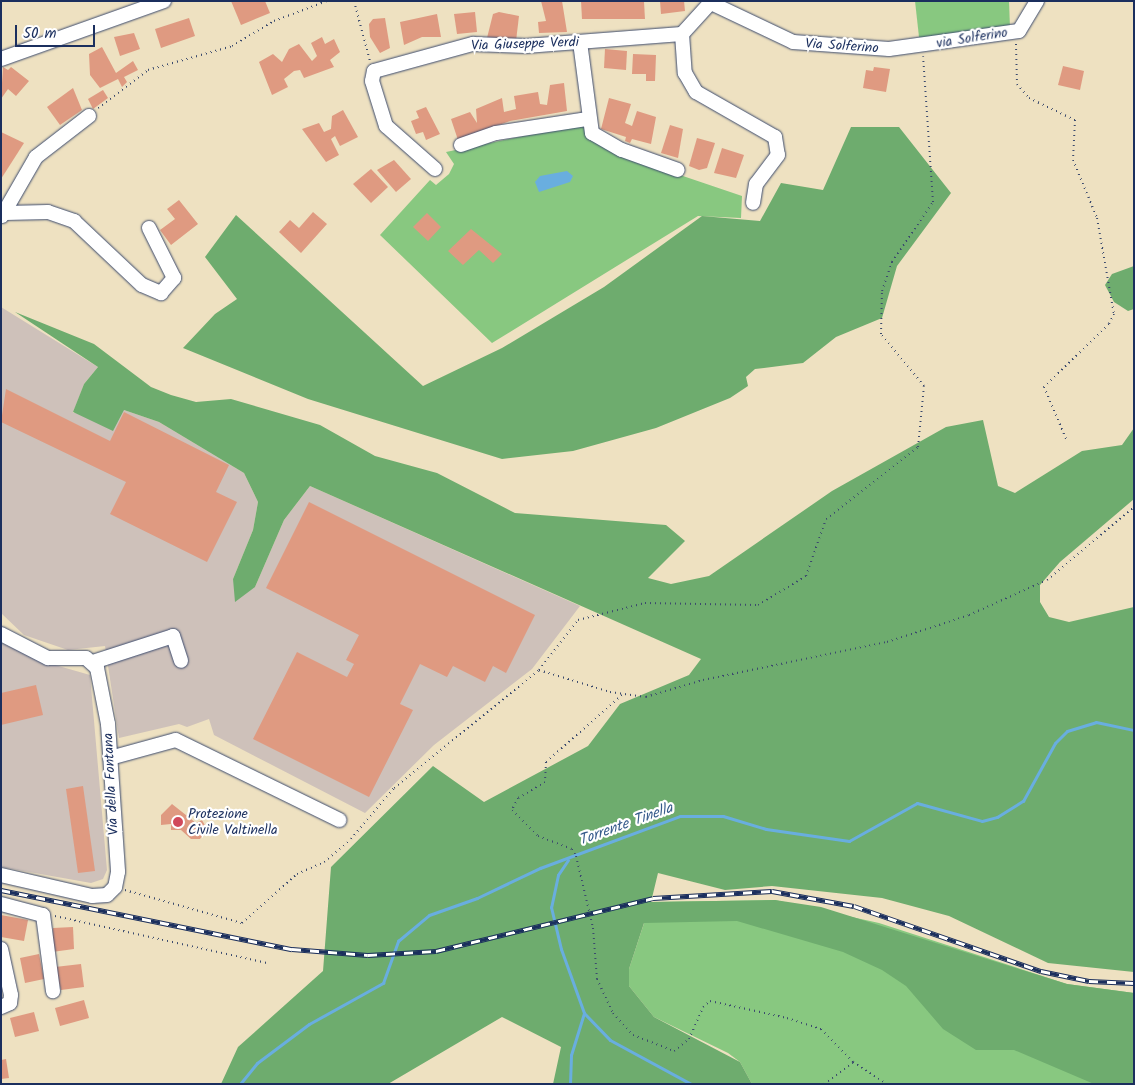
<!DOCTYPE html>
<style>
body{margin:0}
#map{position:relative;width:1135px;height:1085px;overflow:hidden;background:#eee1c1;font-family:Kalam,sans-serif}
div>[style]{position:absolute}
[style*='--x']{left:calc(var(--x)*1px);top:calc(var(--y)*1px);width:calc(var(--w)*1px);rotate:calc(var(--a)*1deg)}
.industrial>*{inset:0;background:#cec1ba}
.green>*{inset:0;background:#88c880}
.forest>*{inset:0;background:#6eac6e}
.water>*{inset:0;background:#69aedf}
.stream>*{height:3px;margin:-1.5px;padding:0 1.5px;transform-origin:1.5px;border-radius:1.5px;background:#69aedf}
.building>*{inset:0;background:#df9a81}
.path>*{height:2px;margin-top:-1px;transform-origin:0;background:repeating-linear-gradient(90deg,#3b4a6d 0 1px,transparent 0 5px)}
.roads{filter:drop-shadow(0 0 1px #3b4a6d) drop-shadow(0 0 1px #3b4a6d)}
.minor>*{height:14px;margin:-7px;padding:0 7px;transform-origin:7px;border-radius:7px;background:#fff}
.rail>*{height:5px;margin-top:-2.5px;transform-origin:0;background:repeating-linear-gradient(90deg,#fff 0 9px,#1b2f5e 0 18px);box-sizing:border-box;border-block:1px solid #1b2f5e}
.dots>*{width:14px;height:14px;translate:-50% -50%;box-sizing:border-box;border:2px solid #fff;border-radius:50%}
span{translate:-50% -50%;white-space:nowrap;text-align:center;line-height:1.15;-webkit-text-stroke:4.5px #fff;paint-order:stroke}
.street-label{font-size:14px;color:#1b2f5e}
.poi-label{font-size:14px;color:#1b2f5e}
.left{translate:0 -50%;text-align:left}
.water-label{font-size:15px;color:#365b8b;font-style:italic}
.frame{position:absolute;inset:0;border:2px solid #1b2f5e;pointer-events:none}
.scale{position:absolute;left:15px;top:25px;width:80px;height:22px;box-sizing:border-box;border:2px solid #1b2f5e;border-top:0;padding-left:6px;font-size:15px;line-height:18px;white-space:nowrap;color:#1b2f5e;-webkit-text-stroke:4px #fff;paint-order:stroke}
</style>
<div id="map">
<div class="industrial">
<i style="clip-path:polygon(1px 307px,98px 367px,84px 384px,73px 413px,124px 410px,159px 422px,244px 473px,258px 502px,253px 530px,233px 579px,255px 587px,284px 520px,310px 486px,580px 606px,532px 669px,434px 745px,365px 813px,214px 735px,209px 719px,187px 727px,179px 724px,119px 738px,105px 646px,68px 650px,24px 635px,1px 613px)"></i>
<i style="clip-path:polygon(1px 643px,41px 661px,90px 675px,107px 870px,103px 879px,91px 883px,1px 867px)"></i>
</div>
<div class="green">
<i style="clip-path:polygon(915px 1px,1009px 1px,1010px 28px,946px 41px,919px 37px)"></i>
<i style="clip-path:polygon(581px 124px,592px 140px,615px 153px,742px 196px,741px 218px,698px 216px,492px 343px,380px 235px,430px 180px,436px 185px,449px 174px,454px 164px,446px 152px)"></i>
<i style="clip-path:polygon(775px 900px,879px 923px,1067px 984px,1134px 993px,1134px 1084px,752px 1084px,740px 1062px,728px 1053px,654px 1017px,629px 986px,629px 969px,651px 902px)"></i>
</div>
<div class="forest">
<i style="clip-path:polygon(851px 127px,899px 127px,951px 193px,897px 266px,882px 318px,836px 337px,803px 363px,755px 369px,746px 377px,748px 386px,730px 398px,656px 428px,573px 451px,502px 459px,308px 399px,183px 348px,215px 314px,237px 299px,205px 257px,236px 215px,423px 386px,502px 348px,604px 287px,702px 216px,760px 221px,781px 183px,823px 190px)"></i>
<i style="clip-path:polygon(1134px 266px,1134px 309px,1128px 311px,1114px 302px,1105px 285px,1112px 274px)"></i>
<i style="clip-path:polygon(15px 312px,94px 344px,151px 387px,171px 395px,196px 402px,231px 399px,320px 425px,375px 456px,437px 473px,515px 513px,666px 525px,685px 541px,648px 578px,671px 584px,709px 576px,832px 491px,946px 427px,983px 420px,998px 486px,1015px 493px,1082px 451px,1122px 445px,1134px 428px,1134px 499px,1060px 562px,1040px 585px,1040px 602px,1049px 617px,1069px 622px,1134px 607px,1134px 972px,1048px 963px,949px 916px,882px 898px,772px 886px,725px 890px,658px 873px,651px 902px,775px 900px,821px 907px,1067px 984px,1134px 993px,1134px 1084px,1094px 1084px,1014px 1050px,976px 1050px,943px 1029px,906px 986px,882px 970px,843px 952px,737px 921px,644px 923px,629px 969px,629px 986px,654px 1017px,740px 1062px,752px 1084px,553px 1084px,561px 1047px,502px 1017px,388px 1084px,221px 1084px,238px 1047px,323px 971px,331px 867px,433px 766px,484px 802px,588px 746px,620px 704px,689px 675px,701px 659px,310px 486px,284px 520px,255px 587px,235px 602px,233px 579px,253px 530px,258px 502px,244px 473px,159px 422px,124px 410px,113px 431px,73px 412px,84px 384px,98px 367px)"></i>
</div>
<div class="water">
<i style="clip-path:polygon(567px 171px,573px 176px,570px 182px,539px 192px,535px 182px,540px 176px)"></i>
</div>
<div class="stream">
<i style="--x:568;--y:860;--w:18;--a:124"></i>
<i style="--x:558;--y:875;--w:33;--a:102"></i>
<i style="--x:551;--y:907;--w:43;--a:76.6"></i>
<i style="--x:561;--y:949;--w:68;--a:70.2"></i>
<i style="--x:584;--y:1013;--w:37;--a:46"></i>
<i style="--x:610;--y:1040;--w:92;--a:28.5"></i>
<i style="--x:240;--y:1084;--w:27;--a:-51"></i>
<i style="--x:257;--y:1063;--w:65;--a:-36.9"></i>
<i style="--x:309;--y:1024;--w:85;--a:-29"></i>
<i style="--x:383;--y:983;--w:45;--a:-70.3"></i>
<i style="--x:398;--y:941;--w:40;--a:-40"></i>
<i style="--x:429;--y:915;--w:51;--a:-19.5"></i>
<i style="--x:477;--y:898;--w:70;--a:-25.5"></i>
<i style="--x:540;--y:868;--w:149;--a:-20.4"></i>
<i style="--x:680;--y:816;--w:43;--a:0"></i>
<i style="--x:723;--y:816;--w:45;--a:16.8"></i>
<i style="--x:766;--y:829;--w:84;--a:8.2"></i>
<i style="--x:849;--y:841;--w:78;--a:-29.2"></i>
<i style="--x:917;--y:803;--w:67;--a:15.5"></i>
<i style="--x:982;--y:821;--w:16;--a:-15"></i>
<i style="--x:997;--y:817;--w:31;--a:-32"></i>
<i style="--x:1023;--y:801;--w:66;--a:-61.1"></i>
<i style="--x:1055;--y:743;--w:17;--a:-45"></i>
<i style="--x:1067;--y:731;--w:30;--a:-17"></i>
<i style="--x:1096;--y:722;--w:39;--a:12"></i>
<i style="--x:570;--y:1084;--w:29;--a:-88"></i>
<i style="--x:571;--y:1055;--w:44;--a:-72.8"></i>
</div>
<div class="building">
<i style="clip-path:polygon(231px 1px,265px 1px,270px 13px,241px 25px)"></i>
<i style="clip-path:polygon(541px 1px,562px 1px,567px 32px,539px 33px,538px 22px,546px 21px)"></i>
<i style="clip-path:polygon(581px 1px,644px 2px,645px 19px,582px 19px)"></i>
<i style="clip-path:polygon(660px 1px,684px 1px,685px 11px,661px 14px)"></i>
<i style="clip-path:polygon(475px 12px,477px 32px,457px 34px,454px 14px)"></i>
<i style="clip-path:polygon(499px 12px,519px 16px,516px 41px,487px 38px,493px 14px)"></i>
<i style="clip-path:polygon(437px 14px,441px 37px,422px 37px,404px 45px,400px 22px)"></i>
<i style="clip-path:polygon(189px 18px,195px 36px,161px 48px,155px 29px)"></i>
<i style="clip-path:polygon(385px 18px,390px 48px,380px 53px,370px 37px,369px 24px,373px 19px)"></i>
<i style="clip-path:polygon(134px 33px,140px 49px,120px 56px,114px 37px)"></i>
<i style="clip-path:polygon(322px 37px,325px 44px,334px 39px,340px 52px,330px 60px,334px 67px,304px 78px,300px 70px,294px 71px,284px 79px,288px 87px,272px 95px,259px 62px,273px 54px,282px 62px,289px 49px,299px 44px,312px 61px,317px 56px,311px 43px)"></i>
<i style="clip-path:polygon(102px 47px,116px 73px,133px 61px,138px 70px,124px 77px,127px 82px,122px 87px,118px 79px,100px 88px,90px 75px,89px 54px)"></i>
<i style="clip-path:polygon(605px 49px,627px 51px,626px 70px,604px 68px)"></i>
<i style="clip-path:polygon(633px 54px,656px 55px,655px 81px,646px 81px,646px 74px,632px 74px)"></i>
<i style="clip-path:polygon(1063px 66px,1084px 71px,1080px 90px,1058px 85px)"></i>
<i style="clip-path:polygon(3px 67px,8px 70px,11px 67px,29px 81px,16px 96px,8px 89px,1px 99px)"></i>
<i style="clip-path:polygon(874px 67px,890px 69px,886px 92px,863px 88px,866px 70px,873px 71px)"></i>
<i style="clip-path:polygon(564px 83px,567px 111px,510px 121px,458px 140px,451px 119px,470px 112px,477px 123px,476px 109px,502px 98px,504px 112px,516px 109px,514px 96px,538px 92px,540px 104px,547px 105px,550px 85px)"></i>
<i style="clip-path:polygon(73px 88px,82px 110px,60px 125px,47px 107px)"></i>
<i style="clip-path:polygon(103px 90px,108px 98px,93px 109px,88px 99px)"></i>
<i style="clip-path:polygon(609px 98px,631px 104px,625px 123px,632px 126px,637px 111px,656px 117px,651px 144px,632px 139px,630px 143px,625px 141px,626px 137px,601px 129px)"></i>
<i style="clip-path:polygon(426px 107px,440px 134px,426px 140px,423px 132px,416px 134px,411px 121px,419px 118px,416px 111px)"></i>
<i style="clip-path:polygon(343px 110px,358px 137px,340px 146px,335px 136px,331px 139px,339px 155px,326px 162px,302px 129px,319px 123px,324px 132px,331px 129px,332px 116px)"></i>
<i style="clip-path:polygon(670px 125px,683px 129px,678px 158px,661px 153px)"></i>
<i style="clip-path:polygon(1px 132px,24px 143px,1px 179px)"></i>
<i style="clip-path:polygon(697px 138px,715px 143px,707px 168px,699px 170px,689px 166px)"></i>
<i style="clip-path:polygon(722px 148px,744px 155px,736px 178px,714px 173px)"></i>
<i style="clip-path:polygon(394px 160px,411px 179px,396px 192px,377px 170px)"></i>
<i style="clip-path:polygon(371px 169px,388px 187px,371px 203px,353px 184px)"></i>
<i style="clip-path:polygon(179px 200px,198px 224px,171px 245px,160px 230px,175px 219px,167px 209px)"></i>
<i style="clip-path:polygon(313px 212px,327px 224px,301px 253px,279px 232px,290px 220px,299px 228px)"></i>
<i style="clip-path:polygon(427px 213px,441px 227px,428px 241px,413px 227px)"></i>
<i style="clip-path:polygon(471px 229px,502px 254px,493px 263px,479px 250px,463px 265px,448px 251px)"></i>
<i style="clip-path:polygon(6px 389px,110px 441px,124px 412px,229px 465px,216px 492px,237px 502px,207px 562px,110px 514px,126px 482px,1px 422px)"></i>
<i style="clip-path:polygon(309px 502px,535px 615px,506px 673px,493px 666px,485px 682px,453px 666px,447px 677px,420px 664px,400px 704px,413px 710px,369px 797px,253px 739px,297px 652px,347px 677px,354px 664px,346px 660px,359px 635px,266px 588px)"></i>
<i style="clip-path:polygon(36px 685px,43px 715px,1px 725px,1px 693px)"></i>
<i style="clip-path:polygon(83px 786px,95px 871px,78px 873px,66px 789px)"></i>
<i style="clip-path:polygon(172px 804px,196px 823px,202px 820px,207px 829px,200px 839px,191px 839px,181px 830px,171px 830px,171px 824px,161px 825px,161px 815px)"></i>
<i style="clip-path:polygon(1px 915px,28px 920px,24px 941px,1px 937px)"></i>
<i style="clip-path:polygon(73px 927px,74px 949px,52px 952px,53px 928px)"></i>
<i style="clip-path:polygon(39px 954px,44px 979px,25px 983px,20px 958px)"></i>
<i style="clip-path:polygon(81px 964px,84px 987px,61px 990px,55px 967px)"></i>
<i style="clip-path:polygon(84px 1000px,89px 1018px,60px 1026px,55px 1008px)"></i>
<i style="clip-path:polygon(34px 1012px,39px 1031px,15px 1037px,10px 1018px)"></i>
<i style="clip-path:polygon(6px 1059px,9px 1078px,1px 1079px,1px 1060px)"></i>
</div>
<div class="path">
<i style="--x:354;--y:1;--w:62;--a:75.1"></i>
<i style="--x:1016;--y:44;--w:40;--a:88.6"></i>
<i style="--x:1017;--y:84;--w:18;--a:49"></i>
<i style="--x:1029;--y:98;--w:51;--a:25.6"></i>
<i style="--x:1075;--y:120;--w:40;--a:92.9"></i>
<i style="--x:1073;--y:160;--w:63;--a:67.5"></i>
<i style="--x:1097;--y:218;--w:97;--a:80"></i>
<i style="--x:1114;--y:314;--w:11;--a:117"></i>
<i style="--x:1109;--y:324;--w:91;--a:135.9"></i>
<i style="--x:1044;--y:387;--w:59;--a:66.9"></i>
<i style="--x:98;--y:108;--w:63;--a:-37.2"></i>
<i style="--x:148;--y:70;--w:87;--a:-15.9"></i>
<i style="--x:232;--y:46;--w:49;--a:-30.8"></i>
<i style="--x:274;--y:21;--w:57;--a:-20.7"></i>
<i style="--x:539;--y:670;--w:74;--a:17.2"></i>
<i style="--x:610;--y:692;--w:36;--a:8"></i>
<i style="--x:646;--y:697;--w:59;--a:-16.6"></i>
<i style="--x:703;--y:680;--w:188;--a:-11.7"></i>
<i style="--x:887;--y:642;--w:86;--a:-18.2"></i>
<i style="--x:969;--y:615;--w:85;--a:-24.2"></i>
<i style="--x:1047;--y:580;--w:114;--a:-40"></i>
<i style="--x:622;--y:695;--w:101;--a:138.6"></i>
<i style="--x:546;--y:762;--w:20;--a:93"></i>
<i style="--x:545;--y:782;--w:31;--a:149"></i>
<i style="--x:518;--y:798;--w:13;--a:117"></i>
<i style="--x:512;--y:810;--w:37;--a:45"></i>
<i style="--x:538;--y:836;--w:36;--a:21"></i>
<i style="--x:572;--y:849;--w:8;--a:60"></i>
<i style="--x:576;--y:856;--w:74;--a:76.7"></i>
<i style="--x:593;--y:928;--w:51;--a:85.5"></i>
<i style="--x:597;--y:979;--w:38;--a:65"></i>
<i style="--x:613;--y:1013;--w:30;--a:48"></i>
<i style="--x:633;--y:1035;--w:44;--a:21.3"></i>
<i style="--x:674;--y:1051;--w:19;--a:-39"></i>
<i style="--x:689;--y:1039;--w:35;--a:-66"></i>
<i style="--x:703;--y:1007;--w:9;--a:-41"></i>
<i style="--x:710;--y:1001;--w:79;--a:12.4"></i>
<i style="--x:787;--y:1018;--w:36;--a:18"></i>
<i style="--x:821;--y:1029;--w:46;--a:45.9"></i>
<i style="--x:853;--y:1062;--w:40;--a:32.9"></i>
<i style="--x:125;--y:890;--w:122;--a:15.8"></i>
<i style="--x:242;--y:923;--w:74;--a:-41.7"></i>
<i style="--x:297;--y:874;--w:30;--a:-24"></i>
<i style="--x:324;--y:862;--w:35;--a:-40"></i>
<i style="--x:351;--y:839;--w:67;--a:-49.9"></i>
<i style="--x:394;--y:788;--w:187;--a:-39.1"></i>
<i style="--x:539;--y:670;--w:63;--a:-52"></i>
<i style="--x:578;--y:620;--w:69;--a:-14.2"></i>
<i style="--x:645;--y:603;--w:113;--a:1"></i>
<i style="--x:758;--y:605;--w:56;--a:-31.1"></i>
<i style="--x:806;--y:576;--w:60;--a:-70.7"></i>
<i style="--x:826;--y:519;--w:117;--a:-38"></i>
<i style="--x:918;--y:447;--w:61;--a:-84.4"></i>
<i style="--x:924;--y:386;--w:67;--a:-129.6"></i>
<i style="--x:881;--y:334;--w:43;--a:-88.7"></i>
<i style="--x:882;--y:291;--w:31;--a:-71"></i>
<i style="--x:892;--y:262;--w:73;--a:-55.7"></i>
<i style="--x:933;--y:202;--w:146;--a:-93.9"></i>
<i style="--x:55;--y:916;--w:217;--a:12.5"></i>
<i style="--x:824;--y:1084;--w:36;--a:-37"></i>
</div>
<div class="roads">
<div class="minor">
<i style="--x:711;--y:3;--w:91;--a:25.4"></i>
<i style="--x:793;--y:42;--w:96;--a:4.2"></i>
<i style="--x:889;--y:49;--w:131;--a:-7.9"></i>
<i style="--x:1019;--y:31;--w:35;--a:-59"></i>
<i style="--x:682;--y:34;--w:39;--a:86"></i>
<i style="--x:685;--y:73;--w:22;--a:60"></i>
<i style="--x:696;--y:92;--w:91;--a:29.7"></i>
<i style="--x:775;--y:137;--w:18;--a:81"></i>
<i style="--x:778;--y:155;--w:36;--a:127"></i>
<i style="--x:756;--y:184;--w:19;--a:99"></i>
<i style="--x:580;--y:42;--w:92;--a:82.5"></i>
<i style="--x:592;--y:133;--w:34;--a:30"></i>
<i style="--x:622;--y:150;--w:59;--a:19.7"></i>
<i style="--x:1;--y:59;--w:173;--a:-19.6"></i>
<i style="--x:461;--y:145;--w:37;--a:-19"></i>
<i style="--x:496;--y:133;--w:93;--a:-8.7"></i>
<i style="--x:435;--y:169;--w:65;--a:-138.7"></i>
<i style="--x:386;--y:126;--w:47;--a:-107.3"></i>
<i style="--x:372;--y:81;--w:10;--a:-79"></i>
<i style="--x:374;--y:71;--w:103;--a:-15.3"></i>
<i style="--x:473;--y:44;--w:53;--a:2.2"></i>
<i style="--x:526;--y:46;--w:156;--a:-4.4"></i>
<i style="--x:682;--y:34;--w:45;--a:-47.7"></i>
<i style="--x:5;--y:213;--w:43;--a:-1.3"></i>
<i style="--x:48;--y:212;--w:28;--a:19"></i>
<i style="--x:74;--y:221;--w:93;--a:43.3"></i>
<i style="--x:142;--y:285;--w:21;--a:23"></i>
<i style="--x:161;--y:293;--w:20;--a:-49"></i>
<i style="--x:174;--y:278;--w:56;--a:-116.6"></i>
<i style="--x:2;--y:216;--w:68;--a:-60"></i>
<i style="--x:36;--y:157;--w:67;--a:-37.7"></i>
<i style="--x:1;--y:634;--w:53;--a:27.1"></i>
<i style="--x:48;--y:658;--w:38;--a:0"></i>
<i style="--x:86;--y:658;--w:15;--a:42"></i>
<i style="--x:97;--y:668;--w:57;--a:78.9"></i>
<i style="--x:108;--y:724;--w:148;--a:86.1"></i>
<i style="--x:118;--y:872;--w:15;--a:101"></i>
<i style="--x:115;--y:887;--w:11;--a:135"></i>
<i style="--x:107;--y:895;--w:15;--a:176"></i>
<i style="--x:92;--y:896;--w:93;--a:-167"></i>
<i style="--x:93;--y:662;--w:84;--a:-18"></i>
<i style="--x:173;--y:636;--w:26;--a:72"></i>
<i style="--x:110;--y:758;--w:68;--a:-15.3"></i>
<i style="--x:176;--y:740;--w:182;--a:26.1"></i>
<i style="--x:1;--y:904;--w:43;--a:14.7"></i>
<i style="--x:43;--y:915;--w:77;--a:82.5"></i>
<i style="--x:1;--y:949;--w:47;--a:77.7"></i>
<i style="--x:11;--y:995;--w:8;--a:97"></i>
<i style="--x:10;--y:1003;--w:10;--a:156"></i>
</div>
</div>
<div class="rail">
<i style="--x:1;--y:890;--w:297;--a:11.5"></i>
<i style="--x:292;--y:949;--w:76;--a:4.5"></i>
<i style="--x:368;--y:955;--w:68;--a:-3.4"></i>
<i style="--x:436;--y:951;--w:223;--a:-13.7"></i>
<i style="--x:653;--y:898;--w:119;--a:-3.4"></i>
<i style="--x:772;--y:891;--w:83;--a:10.4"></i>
<i style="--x:854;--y:906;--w:198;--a:19.2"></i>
<i style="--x:1041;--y:971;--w:49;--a:11.8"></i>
<i style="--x:1089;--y:981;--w:45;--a:2.5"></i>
</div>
<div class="dots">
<i style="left:178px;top:822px;background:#d1495b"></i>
</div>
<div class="street-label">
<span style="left:972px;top:38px;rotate:-9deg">via Solferino</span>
<span style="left:525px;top:44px;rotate:-2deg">Via Giuseppe Verdi</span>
<span style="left:842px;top:46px;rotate:4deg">Via Solferino</span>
<span style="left:111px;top:784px;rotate:-93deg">Via della Fontana</span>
</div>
<div class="poi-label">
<span class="left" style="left:188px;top:822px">Protezione<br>Civile Valtinella</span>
</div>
<div class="water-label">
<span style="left:626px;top:825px;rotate:-20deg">Torrente Tinella</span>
</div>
<div class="frame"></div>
<div class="scale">50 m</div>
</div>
